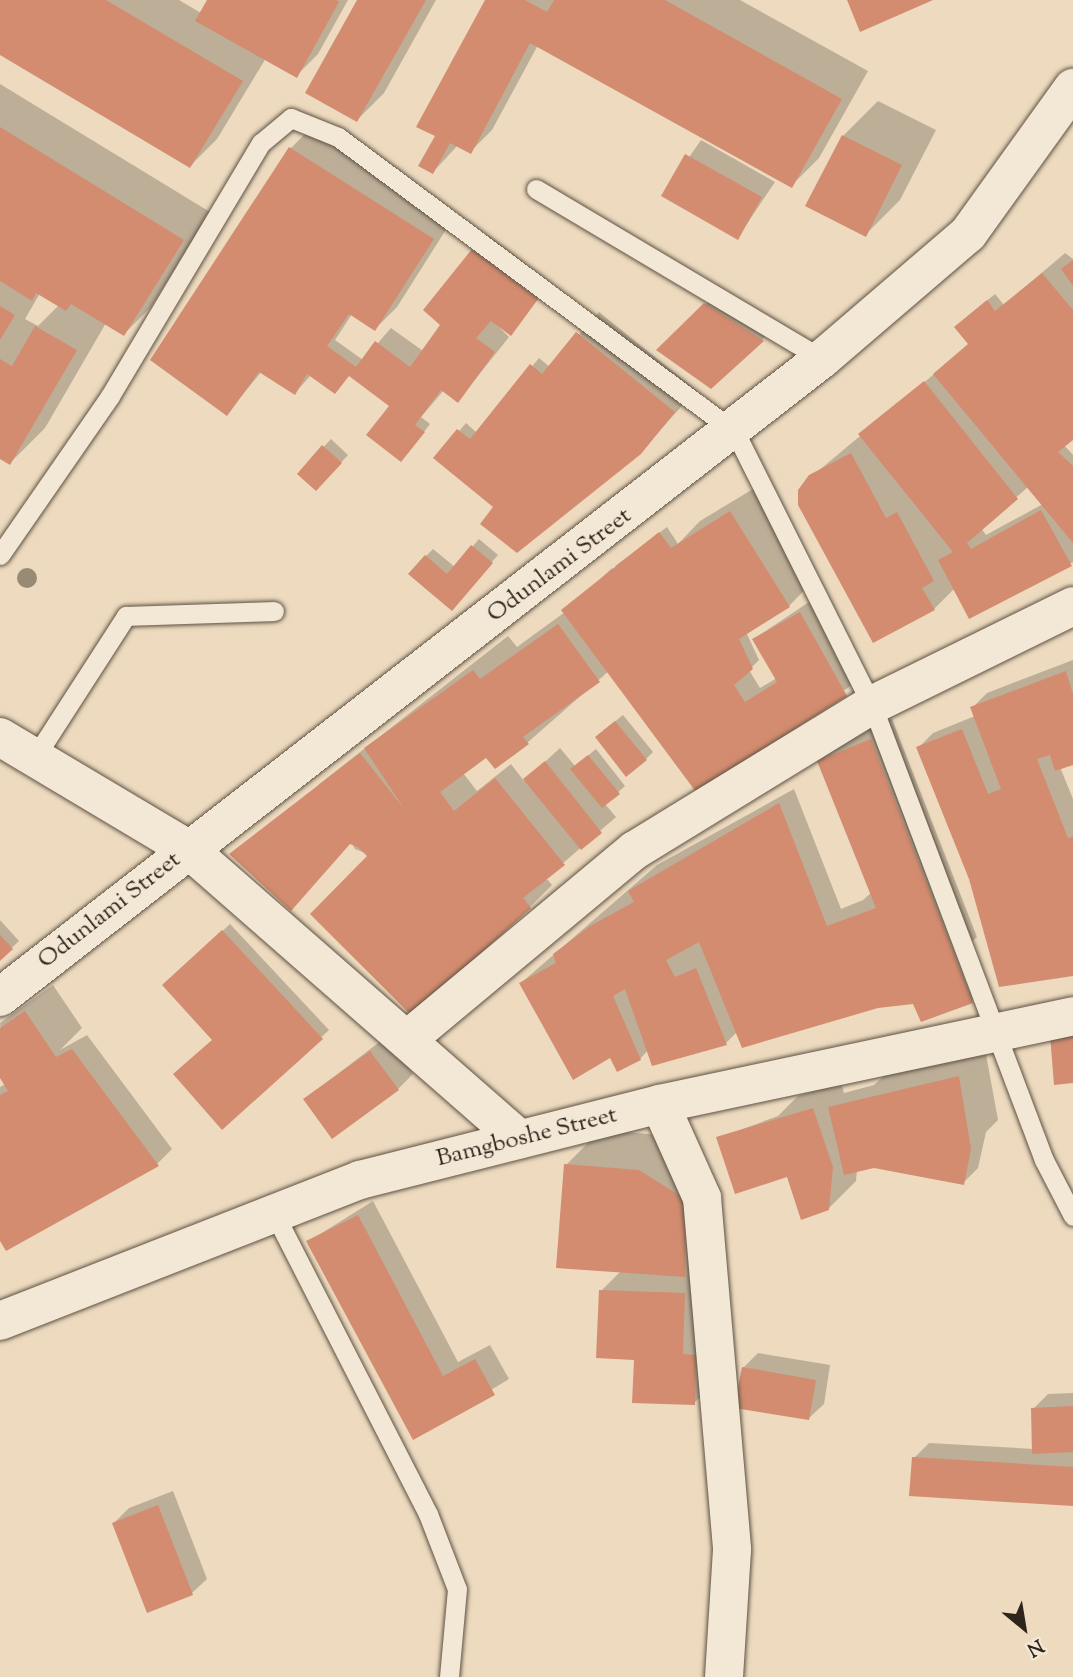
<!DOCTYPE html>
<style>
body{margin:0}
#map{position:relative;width:1073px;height:1677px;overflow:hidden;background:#eddabf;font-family:"Sorts Mill Goudy",serif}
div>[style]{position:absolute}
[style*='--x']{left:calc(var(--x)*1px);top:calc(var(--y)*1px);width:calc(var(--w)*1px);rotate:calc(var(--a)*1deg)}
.shadow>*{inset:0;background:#0003}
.building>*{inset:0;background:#d38c70}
.roads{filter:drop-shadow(0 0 2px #5d5243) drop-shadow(0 0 2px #5d5243)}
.lane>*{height:19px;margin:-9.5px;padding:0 9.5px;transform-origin:9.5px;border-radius:9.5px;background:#f3e7d5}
.street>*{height:38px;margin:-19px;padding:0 19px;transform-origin:19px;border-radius:19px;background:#f3e7d5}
.secondary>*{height:38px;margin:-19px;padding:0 19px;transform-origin:19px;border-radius:19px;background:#f3e7d5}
.trees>*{width:20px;height:20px;margin:-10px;border-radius:50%;background:#978b75}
span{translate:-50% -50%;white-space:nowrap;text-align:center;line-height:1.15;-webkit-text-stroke:5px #f3e7d5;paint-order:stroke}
.street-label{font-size:24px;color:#2d241a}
.north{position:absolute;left:989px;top:1593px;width:70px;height:70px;-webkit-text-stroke:5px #f3e7d5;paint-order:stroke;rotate:150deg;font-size:19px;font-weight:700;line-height:28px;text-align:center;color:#2d241a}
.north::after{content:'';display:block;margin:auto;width:24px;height:32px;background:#2d241a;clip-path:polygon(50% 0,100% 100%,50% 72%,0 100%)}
</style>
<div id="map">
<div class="shadow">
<i style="clip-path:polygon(0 0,179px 0,201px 13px,209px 0,348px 0,318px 54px,297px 75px,266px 58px,217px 139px,190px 166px,0 53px)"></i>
<i style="clip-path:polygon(359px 0,436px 0,384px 93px,357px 120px)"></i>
<i style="clip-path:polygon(487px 0,740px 0,868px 71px,819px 158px,791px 186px,538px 45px,492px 130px,471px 151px,458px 145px,433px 172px,437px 135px)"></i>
<i style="clip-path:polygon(evenodd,0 84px,210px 212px,151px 307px,124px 334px,106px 323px,45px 428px,10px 463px,0 457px,0 84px,40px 293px,59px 305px,38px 326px,25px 319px,40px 293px)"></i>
<i style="clip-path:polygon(878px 101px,936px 130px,900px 200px,865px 235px,843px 136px)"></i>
<i style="clip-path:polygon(312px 127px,454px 217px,397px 307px,375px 329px,352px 314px,335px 340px,363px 360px,391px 328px,423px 351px,442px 325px,425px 310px,488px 235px,532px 269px,525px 277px,544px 291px,518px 326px,492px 320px,509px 337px,458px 401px,444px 390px,421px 417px,430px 424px,408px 453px,392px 406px,350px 375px,311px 375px,295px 393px,262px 371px,227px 414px,291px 148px)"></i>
<i style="clip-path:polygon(701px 140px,775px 182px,738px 237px,663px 195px)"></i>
<i style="clip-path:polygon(evenodd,1065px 253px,1073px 259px,1073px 438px,1064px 445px,1073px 455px,1073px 562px,970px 617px,955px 588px,934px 609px,811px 477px,970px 344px,963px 320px,995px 294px,1004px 305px,1065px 253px,1028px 487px,1043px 504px,986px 535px,981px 528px,1028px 487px)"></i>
<i style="clip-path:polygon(720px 290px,777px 326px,711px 387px,658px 350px)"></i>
<i style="clip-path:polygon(599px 312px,696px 390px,640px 453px,495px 506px,436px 458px,466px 423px,477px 433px,539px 358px,550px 367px)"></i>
<i style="clip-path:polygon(331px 439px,348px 455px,323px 482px,299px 474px)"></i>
<i style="clip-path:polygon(758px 486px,816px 578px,789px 606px,746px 632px,759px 660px,749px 670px,760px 688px,777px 678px,754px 639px,815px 598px,861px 679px,696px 790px,610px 670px,527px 743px,487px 755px,463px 773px,477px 791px,511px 764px,524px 781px,560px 748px,575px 766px,596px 749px,625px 786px,605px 804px,616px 817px,546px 878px,552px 885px,530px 907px,469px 958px,370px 855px,355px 849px,318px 785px,508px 636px,517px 647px,565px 612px,612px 568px,691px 664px,615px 566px,667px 527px,678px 544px,700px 521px)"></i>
<i style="clip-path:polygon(479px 539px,498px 555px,458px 601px,426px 556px,433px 549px,455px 567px)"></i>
<i style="clip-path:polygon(1073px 660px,1073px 763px,1060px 767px,1073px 799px,1073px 973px,971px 878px,918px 748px,933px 733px,975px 716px,972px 708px,987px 693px)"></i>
<i style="clip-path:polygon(623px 715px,653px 752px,646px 759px,604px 730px)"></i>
<i style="clip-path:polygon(892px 719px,977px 937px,970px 943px,987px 986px,972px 1001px,914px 1000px,737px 1032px,726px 1043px,648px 1050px,640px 1059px,610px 1055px,521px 983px,657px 865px,794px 789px,841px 909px,863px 900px,871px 893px,819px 761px,840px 740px)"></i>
<i style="clip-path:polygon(0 920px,19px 941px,0 959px)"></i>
<i style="clip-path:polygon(230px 924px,329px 1030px,262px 1093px,172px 978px)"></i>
<i style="clip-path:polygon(53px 985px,82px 1028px,60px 1050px,87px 1035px,172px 1149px,157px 1164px,0 1237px,0 1087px,6px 1084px,0 1023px)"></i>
<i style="clip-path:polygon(386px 1037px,413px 1074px,398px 1089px,305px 1099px)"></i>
<i style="clip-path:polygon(985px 1049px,998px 1120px,986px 1132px,978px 1168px,963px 1183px,874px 1167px,857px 1170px,856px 1181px,828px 1209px,787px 1174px,718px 1138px,778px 1116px,798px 1096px,841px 1082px,844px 1093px,874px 1085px,887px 1073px)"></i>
<i style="clip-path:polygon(601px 1130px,673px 1136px,672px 1147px,712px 1172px,712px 1248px,688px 1272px,706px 1272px,716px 1382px,694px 1403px,636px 1358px,601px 1291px,620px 1272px,566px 1165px)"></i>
<i style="clip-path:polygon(373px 1201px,458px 1362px,490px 1345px,509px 1379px,414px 1437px,309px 1241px)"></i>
<i style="clip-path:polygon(758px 1353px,830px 1365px,824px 1404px,809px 1418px,743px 1368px)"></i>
<i style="clip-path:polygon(1073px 1393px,1073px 1504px,914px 1458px,929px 1443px,1034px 1449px,1033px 1409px,1048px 1394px)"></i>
<i style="clip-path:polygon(173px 1491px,207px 1579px,192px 1593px,114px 1523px,129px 1508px)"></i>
</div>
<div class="building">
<i style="clip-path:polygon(0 0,106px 0,243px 81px,190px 168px,0 55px)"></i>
<i style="clip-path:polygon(207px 0,336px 0,339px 2px,297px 78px,195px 21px)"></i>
<i style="clip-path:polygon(357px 0,426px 0,357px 122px,305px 93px)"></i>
<i style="clip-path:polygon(485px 0,525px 0,547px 12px,554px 0,665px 0,842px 99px,792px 188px,530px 43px,471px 154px,450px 143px,433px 174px,418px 166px,435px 136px,416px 127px)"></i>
<i style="clip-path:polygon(847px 0,933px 0,860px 32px)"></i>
<i style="clip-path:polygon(0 127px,184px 240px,124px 336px,71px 304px,66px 311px,36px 293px,32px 301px,0 281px)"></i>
<i style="clip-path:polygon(842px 135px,902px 165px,866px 237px,805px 206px)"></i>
<i style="clip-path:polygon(289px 147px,434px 239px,375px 331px,349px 314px,327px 346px,356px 367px,375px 341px,410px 367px,440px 325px,423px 310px,472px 249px,538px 299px,511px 336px,491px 321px,476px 338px,495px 352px,458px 403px,441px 390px,415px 425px,425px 432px,401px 462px,366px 435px,389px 406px,349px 376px,335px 394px,307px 374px,295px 395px,259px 372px,227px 416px,150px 360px)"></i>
<i style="clip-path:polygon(685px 154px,762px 197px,738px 240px,661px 196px)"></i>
<i style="clip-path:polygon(1073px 260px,1073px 286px,1061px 269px)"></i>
<i style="clip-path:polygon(1042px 273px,1073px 310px,1073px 440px,1058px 452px,1073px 466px,1073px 543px,933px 374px,968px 344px,954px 327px,987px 300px,995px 311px)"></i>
<i style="clip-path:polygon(704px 303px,764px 341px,711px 389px,656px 350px)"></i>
<i style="clip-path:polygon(0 306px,15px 315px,0 340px)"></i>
<i style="clip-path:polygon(35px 326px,77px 350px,10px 465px,0 459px,0 359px,12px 366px)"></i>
<i style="clip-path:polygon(576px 332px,675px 412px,641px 454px,517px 553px,480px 524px,493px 507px,433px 458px,457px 429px,470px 439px,530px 364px,542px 374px)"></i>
<i style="clip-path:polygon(924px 381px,1018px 499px,967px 543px,971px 549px,1041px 510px,1072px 566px,969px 619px,938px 560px,953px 552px,858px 434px)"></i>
<i style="clip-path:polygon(322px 445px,342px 463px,316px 491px,297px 474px)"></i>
<i style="clip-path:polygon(851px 453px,886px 518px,897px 512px,934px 581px,922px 588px,935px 610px,873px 643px,798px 505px,798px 490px,809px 475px)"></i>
<i style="clip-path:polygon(730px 511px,790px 607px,739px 639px,753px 669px,734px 685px,745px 702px,777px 682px,752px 639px,800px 612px,847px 696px,696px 792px,561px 610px,659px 532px,671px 548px)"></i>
<i style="clip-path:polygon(471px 545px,493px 563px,452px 611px,408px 574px,425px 555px,447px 574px)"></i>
<i style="clip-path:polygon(558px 624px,600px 682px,523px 737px,529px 744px,495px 769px,486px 758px,440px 792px,454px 811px,495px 778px,565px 865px,523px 898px,531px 908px,412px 1016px,310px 914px,367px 856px,358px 847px,350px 844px,291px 911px,229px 854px,360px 753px,405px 810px,364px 748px,473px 670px,480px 679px)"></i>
<i style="clip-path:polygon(1066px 671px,1073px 694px,1073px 765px,1055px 771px,1050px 755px,1037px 759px,1068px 838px,1073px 837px,1073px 976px,999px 987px,969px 879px,916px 747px,962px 729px,988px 794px,1001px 789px,970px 707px)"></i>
<i style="clip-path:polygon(615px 721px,647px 760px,626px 777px,595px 737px)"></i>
<i style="clip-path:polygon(871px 739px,973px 1003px,921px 1022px,913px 1004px,878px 1008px,742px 1048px,699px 942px,666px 960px,675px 977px,696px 968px,727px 1045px,652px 1066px,625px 989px,613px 996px,641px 1060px,617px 1072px,610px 1058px,573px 1080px,519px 983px,556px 963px,553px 954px,590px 926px,634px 902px,628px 891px,779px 803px,827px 926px,876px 908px,817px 761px)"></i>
<i style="clip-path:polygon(588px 755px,620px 794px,602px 808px,570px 769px)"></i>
<i style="clip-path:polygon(545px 761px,602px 833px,581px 850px,523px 779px)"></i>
<i style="clip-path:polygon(222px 930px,323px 1039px,222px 1130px,173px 1074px,212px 1040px,162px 985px)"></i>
<i style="clip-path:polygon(0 935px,13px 949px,0 961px)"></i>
<i style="clip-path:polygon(25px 1011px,56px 1057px,72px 1049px,159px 1166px,6px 1251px,0 1241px,0 1095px,8px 1091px,0 1078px,0 1028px)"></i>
<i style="clip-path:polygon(1073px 1034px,1073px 1083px,1054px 1085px,1050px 1035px)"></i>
<i style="clip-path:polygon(370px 1051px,399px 1090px,332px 1139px,303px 1099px)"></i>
<i style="clip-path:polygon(959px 1076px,971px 1149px,964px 1185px,874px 1168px,844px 1175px,828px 1107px)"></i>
<i style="clip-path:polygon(813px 1108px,833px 1167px,829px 1210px,801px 1220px,787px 1177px,735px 1194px,716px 1137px)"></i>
<i style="clip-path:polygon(564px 1164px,639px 1170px,685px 1199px,685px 1277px,556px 1268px)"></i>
<i style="clip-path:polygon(358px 1215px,443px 1376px,475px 1359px,495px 1395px,413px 1440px,306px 1241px)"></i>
<i style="clip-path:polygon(599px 1290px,685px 1293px,683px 1354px,696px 1355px,695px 1405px,632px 1403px,634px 1360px,596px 1358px)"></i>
<i style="clip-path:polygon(742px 1367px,816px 1380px,809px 1420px,734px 1408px)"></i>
<i style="clip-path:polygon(1073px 1406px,1073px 1452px,1032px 1454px,1031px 1408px)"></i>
<i style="clip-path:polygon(912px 1457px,1073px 1467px,1073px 1506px,909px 1496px)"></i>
<i style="clip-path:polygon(158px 1505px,193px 1595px,147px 1613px,112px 1523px)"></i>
</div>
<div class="roads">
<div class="lane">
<i style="--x:536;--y:189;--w:333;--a:30.7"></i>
<i style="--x:0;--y:555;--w:193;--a:-55.3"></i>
<i style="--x:110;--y:396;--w:295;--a:-59.2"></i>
<i style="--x:261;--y:143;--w:39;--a:-40"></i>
<i style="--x:291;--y:118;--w:51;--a:22"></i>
<i style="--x:338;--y:137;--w:495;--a:36.6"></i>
<i style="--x:735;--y:432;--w:305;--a:63.4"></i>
<i style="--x:872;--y:705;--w:486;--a:69.3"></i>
<i style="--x:1044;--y:1160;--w:63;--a:62.6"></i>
<i style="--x:35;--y:757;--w:168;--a:-57.2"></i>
<i style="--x:126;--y:616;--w:148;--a:-1.9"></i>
<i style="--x:274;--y:1213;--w:338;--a:62.9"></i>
<i style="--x:428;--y:1514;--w:80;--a:68.9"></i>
<i style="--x:457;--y:1589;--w:88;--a:95.2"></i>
</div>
<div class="street">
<i style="--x:0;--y:737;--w:219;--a:30.8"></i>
<i style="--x:188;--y:849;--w:441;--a:41.2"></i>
<i style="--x:409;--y:1038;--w:294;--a:-39.8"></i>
<i style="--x:635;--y:850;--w:278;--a:-31.5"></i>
<i style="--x:872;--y:705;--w:224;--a:-26.2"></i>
<i style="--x:660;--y:1104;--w:103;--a:65.9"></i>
<i style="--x:702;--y:1198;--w:353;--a:85.1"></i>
<i style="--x:732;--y:1550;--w:127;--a:93.6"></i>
</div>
<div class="secondary">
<i style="--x:0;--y:997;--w:1041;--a:-37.82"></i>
<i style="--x:822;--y:359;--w:192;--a:-40.6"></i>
<i style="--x:968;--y:234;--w:180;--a:-54.3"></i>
<i style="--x:0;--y:1321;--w:387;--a:-21.4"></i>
<i style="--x:360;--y:1180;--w:309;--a:-14.2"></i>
<i style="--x:660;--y:1104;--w:422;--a:-12"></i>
</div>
</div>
<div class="trees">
<i style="left:27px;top:578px"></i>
</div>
<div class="street-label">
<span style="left:560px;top:566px;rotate:-37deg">Odunlami Street</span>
<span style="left:110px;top:911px;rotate:-38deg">Odunlami Street</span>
<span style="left:527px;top:1138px;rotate:-14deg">Bamgboshe Street</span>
</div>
<div class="north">N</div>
</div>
